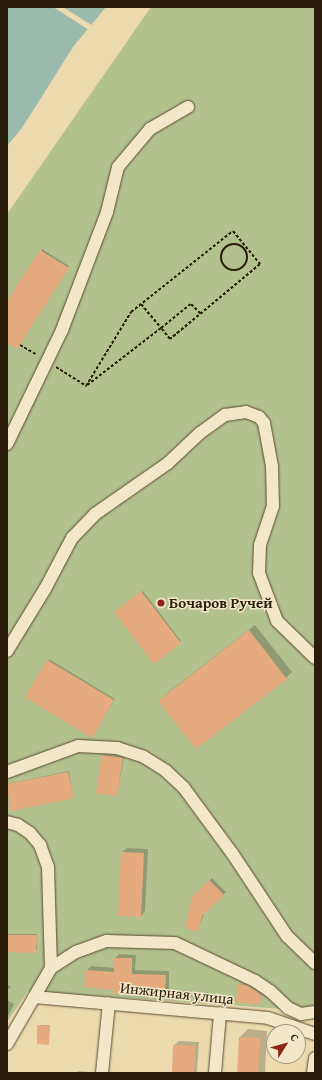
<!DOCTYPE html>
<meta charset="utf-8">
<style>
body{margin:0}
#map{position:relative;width:322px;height:1080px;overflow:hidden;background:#eddaae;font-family:"Gentium Book Plus",serif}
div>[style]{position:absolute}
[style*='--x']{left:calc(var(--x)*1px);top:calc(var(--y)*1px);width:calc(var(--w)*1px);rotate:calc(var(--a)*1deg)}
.green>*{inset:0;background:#b3c18f}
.water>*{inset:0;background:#99baac}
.pier>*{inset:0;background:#eddaae}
.shadow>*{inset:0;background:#0003}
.building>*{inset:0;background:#e5ab7f}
.path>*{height:2px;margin-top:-1px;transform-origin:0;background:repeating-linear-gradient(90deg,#291c09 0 3px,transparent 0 5px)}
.path>.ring{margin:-1px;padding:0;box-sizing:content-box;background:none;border:2px solid #291c09;border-radius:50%}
.roads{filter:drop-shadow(0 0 1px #5a4c32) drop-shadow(0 0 1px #5a4c32)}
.minor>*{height:12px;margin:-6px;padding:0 6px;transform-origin:6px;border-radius:6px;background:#f3e7ca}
.dots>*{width:11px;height:11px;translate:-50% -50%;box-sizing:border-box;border:2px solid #f3e7ca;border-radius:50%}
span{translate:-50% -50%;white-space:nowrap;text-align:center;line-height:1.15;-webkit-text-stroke:3px #f3e7ca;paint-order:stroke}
.poi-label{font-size:15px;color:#291c09;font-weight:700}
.left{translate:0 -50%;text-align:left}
.street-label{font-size:15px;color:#291c09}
.frame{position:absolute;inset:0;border:8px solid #291c09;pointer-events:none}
.north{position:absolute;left:266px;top:1024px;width:40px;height:40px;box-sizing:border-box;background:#f3e7ca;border:1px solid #a2967d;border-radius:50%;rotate:53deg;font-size:11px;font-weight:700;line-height:16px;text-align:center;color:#291c09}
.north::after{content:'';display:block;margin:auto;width:14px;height:18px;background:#8f2418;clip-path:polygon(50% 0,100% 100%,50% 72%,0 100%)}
</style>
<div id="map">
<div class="green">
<i style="clip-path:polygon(151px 7px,315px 7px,315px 1018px,297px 1010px,28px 991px,7px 1022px,7px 214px)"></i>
</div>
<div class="water">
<i style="clip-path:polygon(7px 7px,106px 7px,73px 47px,22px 128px,7px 146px)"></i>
</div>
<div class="pier">
<i style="clip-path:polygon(53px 7px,63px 7px,93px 26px,89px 30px)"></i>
</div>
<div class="shadow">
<i style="clip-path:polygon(42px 249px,69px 266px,17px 348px,7px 342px,7px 303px)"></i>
<i style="clip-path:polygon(143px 591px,181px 641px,180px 642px,115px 612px)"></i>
<i style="clip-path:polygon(255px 625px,292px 672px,286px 678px,165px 695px)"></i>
<i style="clip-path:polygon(49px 659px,115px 699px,93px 735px,48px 661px)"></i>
<i style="clip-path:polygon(104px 754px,124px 757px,117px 795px,103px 755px)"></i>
<i style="clip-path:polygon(69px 771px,73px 797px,11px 810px,7px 784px)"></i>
<i style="clip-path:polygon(127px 848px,148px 849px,145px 911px,141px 916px,122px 852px)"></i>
<i style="clip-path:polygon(212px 878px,226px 892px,205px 912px,197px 931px,192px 898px)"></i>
<i style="clip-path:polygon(7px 934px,37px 934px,37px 950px,7px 951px)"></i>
<i style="clip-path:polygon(119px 954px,136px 955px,135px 970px,169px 971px,169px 990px,165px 994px,114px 989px,86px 971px,91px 966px,115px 968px,115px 958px)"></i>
<i style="clip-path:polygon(240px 983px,248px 985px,262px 993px,259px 1004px)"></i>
<i style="clip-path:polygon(7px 984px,11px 987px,9px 989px,7px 989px)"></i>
<i style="clip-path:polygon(7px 1000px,14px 1004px,7px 1018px)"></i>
<i style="clip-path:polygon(40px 1025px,50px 1025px,48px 1044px,38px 1026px)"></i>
<i style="clip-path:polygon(248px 1029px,267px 1031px,265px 1073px,238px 1073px,240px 1037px)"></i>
<i style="clip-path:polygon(179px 1041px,199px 1042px,197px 1073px,173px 1073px,174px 1045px)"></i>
<i style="clip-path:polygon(78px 1071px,88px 1072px,88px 1073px,77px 1073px)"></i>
</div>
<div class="building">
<i style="clip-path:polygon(40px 250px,69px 268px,17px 349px,7px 343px,7px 301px)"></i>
<i style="clip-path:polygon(141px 591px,181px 643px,154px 664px,114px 612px)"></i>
<i style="clip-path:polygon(249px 630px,287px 679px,196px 749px,158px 701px)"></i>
<i style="clip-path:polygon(47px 660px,114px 700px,92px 738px,25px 697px)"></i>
<i style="clip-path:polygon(102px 755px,123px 758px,117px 796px,96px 793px)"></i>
<i style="clip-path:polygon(68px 772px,74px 798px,11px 811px,7px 784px)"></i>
<i style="clip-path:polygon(121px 852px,144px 853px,141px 917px,118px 916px)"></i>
<i style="clip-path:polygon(209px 880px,224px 895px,202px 916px,198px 932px,185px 928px,192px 897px)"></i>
<i style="clip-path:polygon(7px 935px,37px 935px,36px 953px,7px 952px)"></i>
<i style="clip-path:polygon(114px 958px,132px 958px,132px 974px,166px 975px,165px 995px,113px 994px,113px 990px,84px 987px,86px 970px,114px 972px)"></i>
<i style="clip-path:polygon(238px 984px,247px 985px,261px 994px,260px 1005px,236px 1002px)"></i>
<i style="clip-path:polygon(37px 1025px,50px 1026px,49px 1045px,37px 1044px)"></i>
<i style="clip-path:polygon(239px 1037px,260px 1038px,258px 1073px,237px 1073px)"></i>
<i style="clip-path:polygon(173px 1045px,195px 1046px,194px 1073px,172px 1073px)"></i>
</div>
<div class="path">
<i style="--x:233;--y:231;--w:43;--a:50.7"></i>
<i style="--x:260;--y:264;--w:117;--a:140.2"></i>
<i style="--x:170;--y:339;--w:14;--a:-129"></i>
<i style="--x:161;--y:328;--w:95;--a:142.3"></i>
<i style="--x:86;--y:386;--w:87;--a:-58.7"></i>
<i style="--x:131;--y:312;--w:130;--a:-38.5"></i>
<i class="ring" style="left:221px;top:244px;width:24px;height:24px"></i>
<i style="--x:141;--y:304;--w:31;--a:50"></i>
<i style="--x:161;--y:328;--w:38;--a:-39"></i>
<i style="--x:191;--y:304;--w:13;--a:45"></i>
<i style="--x:20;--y:345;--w:20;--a:30"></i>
<i style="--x:56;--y:367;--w:36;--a:32"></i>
</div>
<div class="roads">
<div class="minor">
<i style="--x:7;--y:444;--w:127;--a:-64.2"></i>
<i style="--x:62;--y:330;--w:126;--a:-69.1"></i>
<i style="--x:107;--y:212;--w:46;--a:-76.3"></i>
<i style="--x:118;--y:167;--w:50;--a:-49.9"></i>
<i style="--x:150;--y:129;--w:44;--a:-30.1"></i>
<i style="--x:7;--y:651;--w:73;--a:-58.5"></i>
<i style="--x:45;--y:589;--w:58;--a:-62.1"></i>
<i style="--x:72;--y:538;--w:33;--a:-46"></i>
<i style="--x:95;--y:514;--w:89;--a:-34.9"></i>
<i style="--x:168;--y:463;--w:44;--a:-43.2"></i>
<i style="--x:200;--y:433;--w:31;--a:-36"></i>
<i style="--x:225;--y:415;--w:21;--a:-8"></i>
<i style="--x:246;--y:412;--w:14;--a:21"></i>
<i style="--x:259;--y:417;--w:8;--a:50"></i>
<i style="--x:264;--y:423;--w:44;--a:79.5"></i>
<i style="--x:272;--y:466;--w:40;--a:88.6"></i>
<i style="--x:273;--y:506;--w:41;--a:108.4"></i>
<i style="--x:260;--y:545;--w:28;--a:92"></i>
<i style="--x:259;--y:573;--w:51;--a:69.4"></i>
<i style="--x:277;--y:621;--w:53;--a:44.2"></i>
<i style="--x:7;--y:772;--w:76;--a:-20.1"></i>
<i style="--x:78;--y:746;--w:39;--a:3"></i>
<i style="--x:117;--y:748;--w:28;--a:18"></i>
<i style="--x:144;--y:757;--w:26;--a:32"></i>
<i style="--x:166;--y:771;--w:25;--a:43"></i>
<i style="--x:184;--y:788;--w:81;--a:53.6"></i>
<i style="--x:232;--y:853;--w:100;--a:56.5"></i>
<i style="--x:287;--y:936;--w:39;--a:44"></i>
<i style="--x:7;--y:822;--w:11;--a:15"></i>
<i style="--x:18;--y:825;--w:14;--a:34"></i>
<i style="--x:30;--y:833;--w:16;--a:50"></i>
<i style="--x:40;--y:845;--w:23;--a:70"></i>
<i style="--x:48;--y:867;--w:101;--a:88.3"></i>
<i style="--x:51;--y:968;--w:88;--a:120.1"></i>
<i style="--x:51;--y:968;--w:30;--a:-33"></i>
<i style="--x:76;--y:952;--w:33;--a:-20"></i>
<i style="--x:107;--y:941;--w:68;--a:1.7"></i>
<i style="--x:175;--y:943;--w:89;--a:25.4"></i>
<i style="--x:255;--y:981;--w:18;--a:34"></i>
<i style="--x:270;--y:991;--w:25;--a:43"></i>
<i style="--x:288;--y:1008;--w:14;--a:25"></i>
<i style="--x:301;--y:1014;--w:14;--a:-8"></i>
<i style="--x:34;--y:997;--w:235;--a:5.1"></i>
<i style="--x:268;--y:1018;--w:50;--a:18.8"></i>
<i style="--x:102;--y:1073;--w:70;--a:-84.3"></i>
<i style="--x:215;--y:1073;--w:60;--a:-85.2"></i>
<i style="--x:313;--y:1073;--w:15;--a:-82"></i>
</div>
</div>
<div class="dots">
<i style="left:161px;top:603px;background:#8f2418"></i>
</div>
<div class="poi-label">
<span class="left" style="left:169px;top:603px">Бочаров Ручей</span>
</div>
<div class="street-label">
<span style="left:177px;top:993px;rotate:6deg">Инжирная улица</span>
</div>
<div class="frame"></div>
<div class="north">С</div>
</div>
